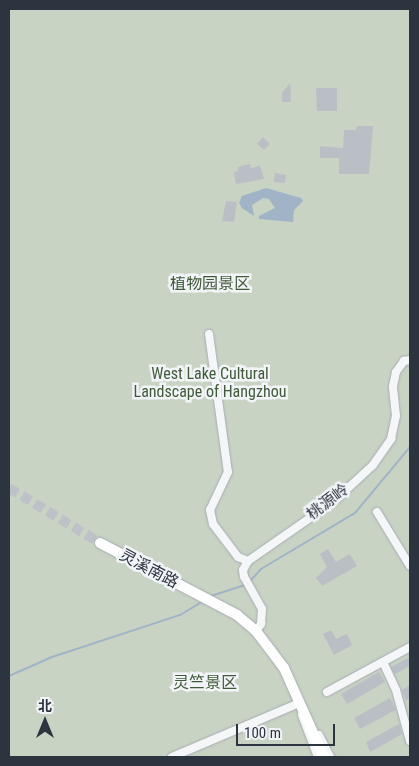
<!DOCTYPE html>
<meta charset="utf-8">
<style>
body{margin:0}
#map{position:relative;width:419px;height:766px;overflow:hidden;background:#e3e6ea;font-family:"Roboto Condensed","Noto Sans SC",sans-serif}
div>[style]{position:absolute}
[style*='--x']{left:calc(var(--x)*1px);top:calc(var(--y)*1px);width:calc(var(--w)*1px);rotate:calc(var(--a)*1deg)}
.green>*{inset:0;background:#c8d3c4}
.water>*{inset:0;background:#a1b4c7}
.stream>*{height:2px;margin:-1px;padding:0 1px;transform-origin:1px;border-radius:1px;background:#a1b4c7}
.building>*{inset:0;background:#babfc6}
.major-tunnel>*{height:10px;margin-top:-5px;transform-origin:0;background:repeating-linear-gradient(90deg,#bec2c8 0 10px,transparent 0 15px)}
.roads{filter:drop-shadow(0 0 1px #a8adb4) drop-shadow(0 0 1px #a8adb4)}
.minor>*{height:8px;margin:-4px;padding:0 4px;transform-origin:4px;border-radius:4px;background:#f5f6f8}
.major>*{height:10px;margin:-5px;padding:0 5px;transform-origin:5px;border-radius:5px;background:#fff}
span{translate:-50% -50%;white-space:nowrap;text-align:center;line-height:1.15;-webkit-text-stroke:5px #f2f4f7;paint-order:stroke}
.park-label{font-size:16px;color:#415b3a}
.street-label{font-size:16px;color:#2c3440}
.frame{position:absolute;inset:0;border:10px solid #2c3440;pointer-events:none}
.north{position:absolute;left:20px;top:696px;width:50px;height:50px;-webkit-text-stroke:4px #f2f4f7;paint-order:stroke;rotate:0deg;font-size:14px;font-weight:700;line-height:20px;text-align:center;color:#2c3440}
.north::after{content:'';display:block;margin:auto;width:18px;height:22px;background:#2c3440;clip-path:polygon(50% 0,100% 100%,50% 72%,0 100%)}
.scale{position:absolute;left:236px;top:724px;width:99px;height:22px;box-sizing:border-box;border:2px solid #2c3440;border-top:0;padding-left:6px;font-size:15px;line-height:18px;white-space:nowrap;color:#2c3440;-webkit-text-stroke:4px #f2f4f7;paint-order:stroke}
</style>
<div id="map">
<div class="green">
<i style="clip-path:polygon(9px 9px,410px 9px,410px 757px,9px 757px)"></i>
</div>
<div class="water">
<i style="clip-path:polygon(266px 188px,301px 198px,303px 201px,294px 210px,293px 222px,259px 219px,259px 216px,275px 208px,269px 199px,263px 198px,252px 205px,254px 216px,242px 208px,239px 203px,242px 196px)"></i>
</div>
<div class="stream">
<i style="--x:250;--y:581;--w:16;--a:-47"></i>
<i style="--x:261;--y:569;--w:109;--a:-30.8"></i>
<i style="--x:355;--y:513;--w:86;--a:-50.2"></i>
<i style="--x:211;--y:596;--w:38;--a:-18"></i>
<i style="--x:9;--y:676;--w:47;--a:-23.8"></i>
<i style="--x:52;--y:657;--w:135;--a:-18.2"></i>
<i style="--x:180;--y:615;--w:27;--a:-31"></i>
</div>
<div class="building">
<i style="clip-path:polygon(290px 83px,291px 102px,282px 102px,282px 93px)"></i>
<i style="clip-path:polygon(316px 88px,337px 88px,337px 111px,317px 111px)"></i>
<i style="clip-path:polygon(357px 126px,373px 126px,369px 174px,339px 174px,339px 158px,320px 158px,320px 146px,343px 148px,344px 130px,356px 130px)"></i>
<i style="clip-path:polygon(263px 137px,270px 144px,264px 150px,257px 144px)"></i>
<i style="clip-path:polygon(250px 164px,251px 168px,260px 166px,264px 179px,236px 184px,234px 172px,238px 171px,238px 167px)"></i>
<i style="clip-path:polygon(275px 173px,286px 175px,285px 183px,274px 182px)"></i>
<i style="clip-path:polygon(226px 201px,237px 202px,234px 222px,222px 221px)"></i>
<i style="clip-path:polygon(328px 549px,336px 562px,350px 554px,357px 566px,322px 586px,316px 578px,327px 567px,320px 554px)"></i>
<i style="clip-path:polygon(331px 630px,336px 639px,347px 634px,352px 645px,334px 655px,323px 634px)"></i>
<i style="clip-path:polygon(410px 657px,410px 666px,395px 674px,391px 667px)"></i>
<i style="clip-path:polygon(379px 672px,385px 682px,347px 704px,341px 694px)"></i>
<i style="clip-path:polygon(410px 685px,410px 698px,406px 700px,402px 690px)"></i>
<i style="clip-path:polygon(390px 698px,396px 710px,360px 729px,354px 718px)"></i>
<i style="clip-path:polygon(399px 724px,402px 734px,370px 752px,366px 742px)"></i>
</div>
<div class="major-tunnel">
<i style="--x:9;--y:488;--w:106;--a:31.1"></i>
</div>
<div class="roads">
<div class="minor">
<i style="--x:209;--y:334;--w:139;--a:82.2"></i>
<i style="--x:228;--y:472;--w:42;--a:115.3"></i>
<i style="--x:210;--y:510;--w:14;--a:78"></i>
<i style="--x:213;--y:524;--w:41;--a:52.9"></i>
<i style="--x:238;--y:557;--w:11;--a:22"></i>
<i style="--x:377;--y:512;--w:63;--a:58.6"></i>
<i style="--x:256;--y:631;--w:9;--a:-54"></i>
<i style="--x:261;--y:624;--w:15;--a:-86"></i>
<i style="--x:262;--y:609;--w:37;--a:-119"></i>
<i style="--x:244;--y:577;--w:7;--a:-98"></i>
<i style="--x:243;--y:570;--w:10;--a:-61"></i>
<i style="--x:248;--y:561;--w:103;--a:-34.8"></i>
<i style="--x:333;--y:502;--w:54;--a:-42.8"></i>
<i style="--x:373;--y:465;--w:32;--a:-55"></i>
<i style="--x:391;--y:439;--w:24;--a:-78"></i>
<i style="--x:396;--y:416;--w:30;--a:-96"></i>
<i style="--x:393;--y:386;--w:14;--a:-78"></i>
<i style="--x:396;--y:372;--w:14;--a:-54"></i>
<i style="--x:404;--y:361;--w:6;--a:-9"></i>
<i style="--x:383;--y:662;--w:31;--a:65"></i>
<i style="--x:396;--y:690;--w:53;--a:74.6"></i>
<i style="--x:327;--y:692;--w:94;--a:-28.5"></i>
<i style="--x:302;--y:715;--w:45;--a:69.1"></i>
<i style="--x:319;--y:735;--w:25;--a:63"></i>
<i style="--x:172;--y:757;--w:138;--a:-23"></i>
</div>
<div class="major">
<i style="--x:100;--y:543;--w:155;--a:27.7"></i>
<i style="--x:237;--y:615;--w:25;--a:40"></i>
<i style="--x:256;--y:631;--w:46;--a:52.9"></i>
<i style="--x:284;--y:668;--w:98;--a:65.8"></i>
</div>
</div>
<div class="park-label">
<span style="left:210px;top:284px">植物园景区</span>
<span style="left:210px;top:383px">West Lake Cultural<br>Landscape of Hangzhou</span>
<span style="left:205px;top:683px">灵竺景区</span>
</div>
<div class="street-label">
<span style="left:328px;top:502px;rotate:-37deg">桃源岭</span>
<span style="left:149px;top:569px;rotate:28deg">灵溪南路</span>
</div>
<div class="frame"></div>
<div class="north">北</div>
<div class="scale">100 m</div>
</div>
